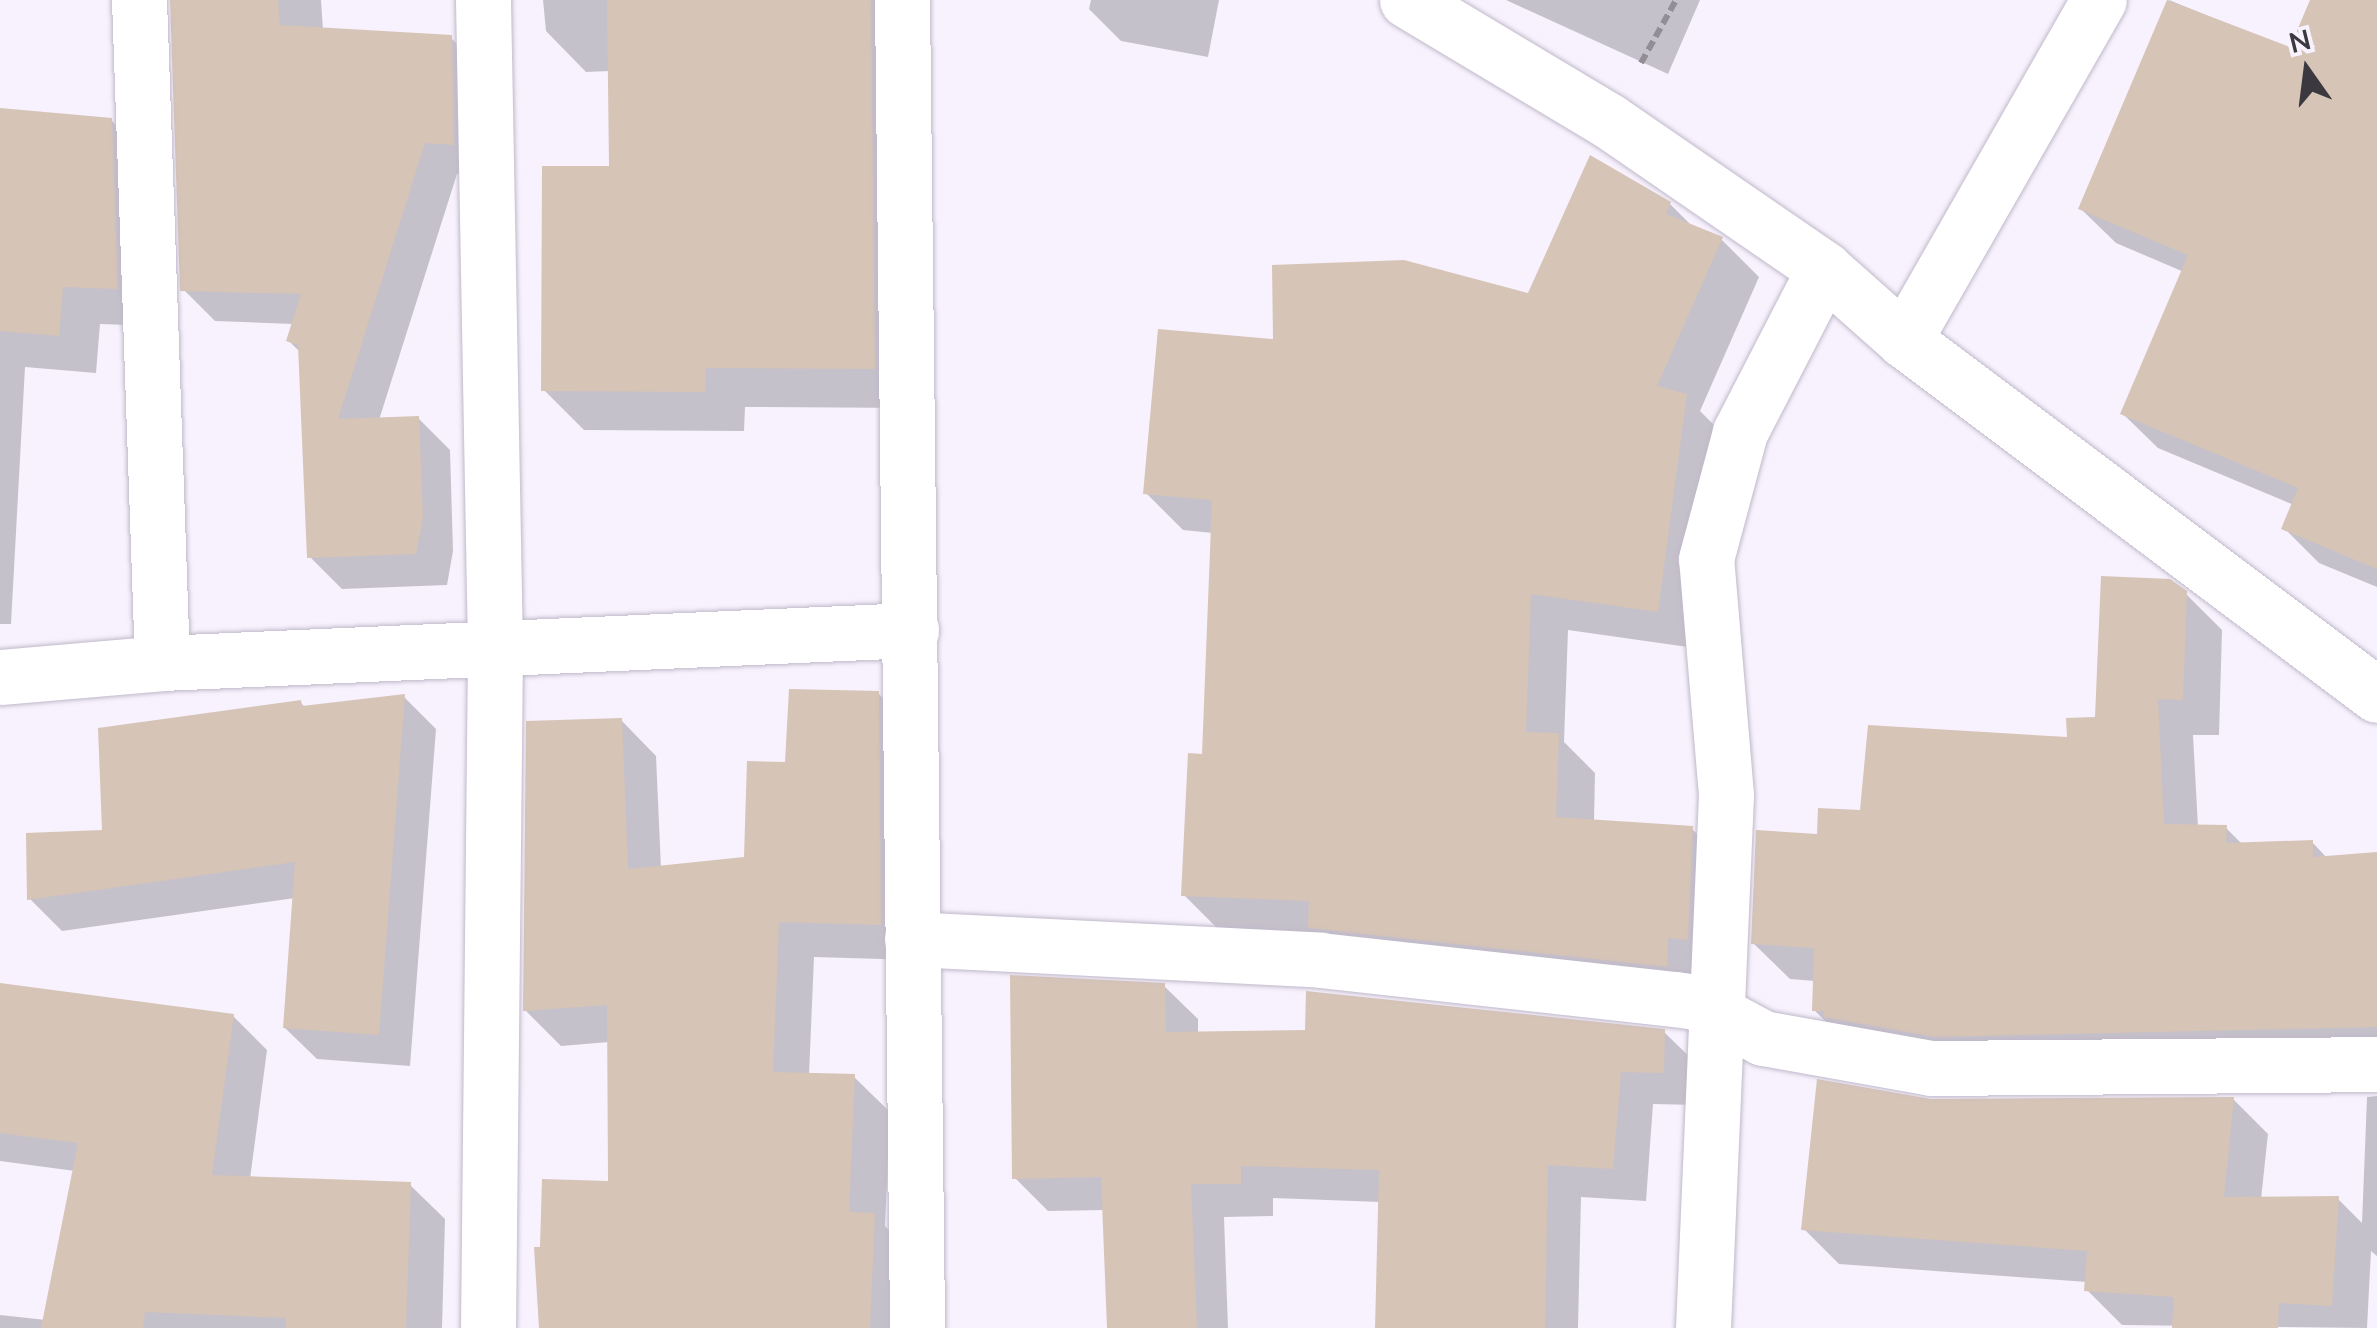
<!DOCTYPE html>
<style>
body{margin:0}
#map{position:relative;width:2377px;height:1328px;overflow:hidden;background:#f7f2fd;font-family:Mulish,sans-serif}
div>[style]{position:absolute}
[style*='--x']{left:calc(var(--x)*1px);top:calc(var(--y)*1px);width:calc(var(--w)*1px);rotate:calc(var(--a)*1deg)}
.shadow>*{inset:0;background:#0003}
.building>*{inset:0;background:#d6c4b7}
.path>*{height:6px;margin-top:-3px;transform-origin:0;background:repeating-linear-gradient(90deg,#918e96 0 10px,transparent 0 15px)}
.roads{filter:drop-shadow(0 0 2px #c0b8ca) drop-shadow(0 0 2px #c0b8ca)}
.minor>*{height:55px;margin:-27.5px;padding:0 27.5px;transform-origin:27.5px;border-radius:27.5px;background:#fff}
span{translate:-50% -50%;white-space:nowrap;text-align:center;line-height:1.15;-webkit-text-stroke:10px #f7f2fd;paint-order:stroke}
.north{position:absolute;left:2257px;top:20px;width:100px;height:100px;-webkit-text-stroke:8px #f7f2fd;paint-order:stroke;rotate:346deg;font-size:28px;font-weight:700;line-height:40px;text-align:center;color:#3b383f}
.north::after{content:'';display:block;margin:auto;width:35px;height:45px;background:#3b383f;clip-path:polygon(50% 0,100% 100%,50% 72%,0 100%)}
</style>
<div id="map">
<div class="shadow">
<i style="clip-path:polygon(173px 0,321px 0,323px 30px,451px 38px,483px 70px,485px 175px,457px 174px,379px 420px,418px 418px,450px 450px,453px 551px,447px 585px,342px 589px,310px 557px,301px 353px,289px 341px,294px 324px,215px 321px,183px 289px)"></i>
<i style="clip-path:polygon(543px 0,930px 0,930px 12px,915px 24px,914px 408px,745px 407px,744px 431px,584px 430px,544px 390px,611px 169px,610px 71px,586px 72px,546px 31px)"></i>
<i style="clip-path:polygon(1091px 0,1219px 0,1208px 57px,1121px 41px,1089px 9px)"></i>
<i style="clip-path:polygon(1506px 0,1700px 0,1668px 74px)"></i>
<i style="clip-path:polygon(2169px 0,2292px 50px,2313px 0,2377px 0,2377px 587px,2319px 563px,2284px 528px,2294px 505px,2158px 448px,2123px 414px,2184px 272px,2116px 243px,2081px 209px)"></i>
<i style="clip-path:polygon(0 111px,111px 120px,149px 158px,155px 326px,100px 324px,96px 373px,25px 367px,11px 624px,0 624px)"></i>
<i style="clip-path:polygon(1670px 204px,1694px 228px,1722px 240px,1759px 277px,1700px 411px,1723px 434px,1695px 648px,1568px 630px,1564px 742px,1595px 773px,1594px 822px,1692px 829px,1730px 866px,1705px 975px,1222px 933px,1184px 895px,1204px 756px,1213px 533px,1183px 530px,1146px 493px,1276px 341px,1529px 296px)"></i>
<i style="clip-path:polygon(2185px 593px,2222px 630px,2219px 735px,2193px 735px,2198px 827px,2226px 828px,2243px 845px,2312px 842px,2328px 859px,2377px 854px,2377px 1064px,1851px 1046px,1814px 1010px,1815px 981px,1790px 979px,1753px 943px,1820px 837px,1863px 812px,2070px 740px,2098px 720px)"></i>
<i style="clip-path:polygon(878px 693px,913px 729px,916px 960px,814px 957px,809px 1075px,854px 1077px,890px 1112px,885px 1226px,910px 1251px,907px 1328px,569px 1328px,611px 1183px,609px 1042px,561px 1046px,525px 1010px,621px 720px,656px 756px,661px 868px,746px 859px,788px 764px)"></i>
<i style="clip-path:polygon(404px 697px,436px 729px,410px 1066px,317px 1059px,285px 1028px,295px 898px,62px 931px,30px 899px,104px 832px,300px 702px,306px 708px)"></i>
<i style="clip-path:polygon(0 985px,233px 1016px,267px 1050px,250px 1179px,410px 1185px,445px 1219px,442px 1328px,0 1328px,0 1315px,46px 1320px,75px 1171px,0 1161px)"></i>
<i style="clip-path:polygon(1164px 986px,1198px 1019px,1198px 1034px,1664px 1032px,1698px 1065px,1696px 1105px,1653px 1104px,1646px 1201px,1581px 1197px,1578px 1328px,1378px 1328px,1381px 1202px,1273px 1198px,1273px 1216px,1224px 1217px,1228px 1328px,1110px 1328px,1105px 1210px,1048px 1211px,1015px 1178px)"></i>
<i style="clip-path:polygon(2377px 1096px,2377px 1256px,2371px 1251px,2367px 1328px,2122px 1325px,2087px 1290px,2087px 1282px,1839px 1264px,1804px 1229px,1931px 1102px,2233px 1099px,2268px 1134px,2261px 1199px,2338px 1199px,2362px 1223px,2367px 1097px)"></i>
</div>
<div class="building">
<i style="clip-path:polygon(170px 0,278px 0,280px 25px,452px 35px,454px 145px,425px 143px,338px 419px,419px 416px,423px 518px,416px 554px,307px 558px,298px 345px,286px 341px,301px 294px,180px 291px)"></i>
<i style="clip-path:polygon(607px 0,871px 0,875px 369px,706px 368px,705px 392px,541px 391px,542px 166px,609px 166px)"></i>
<i style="clip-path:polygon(2167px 0,2290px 47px,2310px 0,2377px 0,2377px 569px,2281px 529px,2298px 488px,2120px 414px,2188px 255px,2078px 209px)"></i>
<i style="clip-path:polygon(0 108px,112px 118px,118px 289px,63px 287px,59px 336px,0 331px)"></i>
<i style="clip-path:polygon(1590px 155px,1671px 202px,1666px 214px,1723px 237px,1657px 386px,1687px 394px,1658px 612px,1531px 594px,1526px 732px,1559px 733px,1556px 817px,1693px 826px,1688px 940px,1668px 938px,1667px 967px,1308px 928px,1309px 901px,1181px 896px,1188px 753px,1202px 754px,1212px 500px,1143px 494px,1158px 329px,1273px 339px,1272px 265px,1404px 260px,1528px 293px)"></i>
<i style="clip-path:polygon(2101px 576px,2170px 579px,2187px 591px,2183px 700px,2158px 699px,2164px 824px,2227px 825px,2226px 843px,2313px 840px,2313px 857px,2377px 852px,2377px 1027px,1934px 1037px,1823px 1017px,1824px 1011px,1812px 1011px,1814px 948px,1751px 944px,1756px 830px,1817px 834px,1818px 808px,1860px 810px,1868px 725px,2067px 737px,2066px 718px,2095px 717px)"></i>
<i style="clip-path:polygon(789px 689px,879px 691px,881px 925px,779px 922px,773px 1072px,855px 1074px,849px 1212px,875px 1213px,870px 1328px,539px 1328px,534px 1247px,540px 1247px,542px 1179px,608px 1181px,607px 1005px,523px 1011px,526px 721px,622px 718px,628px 869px,744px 857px,747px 761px,785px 762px)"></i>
<i style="clip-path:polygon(405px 694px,379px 1035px,283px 1028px,295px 862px,27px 900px,26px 833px,102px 830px,98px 728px,301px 700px,302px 706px)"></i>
<i style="clip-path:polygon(1010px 975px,1165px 983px,1166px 1032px,1305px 1030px,1306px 991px,1665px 1029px,1664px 1073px,1621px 1072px,1613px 1169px,1548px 1165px,1545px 1328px,1375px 1328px,1379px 1170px,1241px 1166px,1241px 1184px,1191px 1184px,1197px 1328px,1107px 1328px,1101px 1177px,1012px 1179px)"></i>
<i style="clip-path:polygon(0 983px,234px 1014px,212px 1175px,411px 1182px,406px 1328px,286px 1328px,286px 1318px,145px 1312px,143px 1328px,41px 1328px,78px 1143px,0 1133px)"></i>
<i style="clip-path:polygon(1817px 1079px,1931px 1099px,2234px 1097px,2224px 1197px,2339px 1196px,2332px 1306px,2279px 1303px,2278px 1328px,2172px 1328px,2174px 1297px,2084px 1291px,2087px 1251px,1801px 1230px)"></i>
</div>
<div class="path">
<i style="--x:1641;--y:63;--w:72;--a:-60.9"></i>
</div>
<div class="roads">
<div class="minor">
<i style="--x:139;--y:0;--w:663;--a:88.01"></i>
<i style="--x:483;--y:0;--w:650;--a:88.94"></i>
<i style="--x:495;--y:650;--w:678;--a:90.59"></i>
<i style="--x:902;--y:0;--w:1328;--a:89.35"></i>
<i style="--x:1407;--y:0;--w:235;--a:30.9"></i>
<i style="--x:1609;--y:121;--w:261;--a:34.5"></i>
<i style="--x:1824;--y:269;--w:107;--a:41.6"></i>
<i style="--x:1904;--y:340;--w:591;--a:36.89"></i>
<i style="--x:1904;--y:340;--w:392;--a:-60.2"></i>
<i style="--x:0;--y:677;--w:163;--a:-4.9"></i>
<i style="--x:162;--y:663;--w:750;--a:-2.52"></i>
<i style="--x:912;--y:939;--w:409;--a:2.9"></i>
<i style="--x:1320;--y:960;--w:357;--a:6.3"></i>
<i style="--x:1675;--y:999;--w:21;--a:8"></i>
<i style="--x:1696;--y:1002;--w:76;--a:28.2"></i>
<i style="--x:1763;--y:1038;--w:171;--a:10.1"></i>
<i style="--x:1931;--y:1068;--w:446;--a:-0.5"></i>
<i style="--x:1703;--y:1328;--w:533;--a:-87.53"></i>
<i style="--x:1726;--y:795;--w:237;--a:-94.8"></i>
<i style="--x:1706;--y:559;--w:131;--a:-75"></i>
<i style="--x:1740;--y:432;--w:183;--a:-62.7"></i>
</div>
</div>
<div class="north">N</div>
</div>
